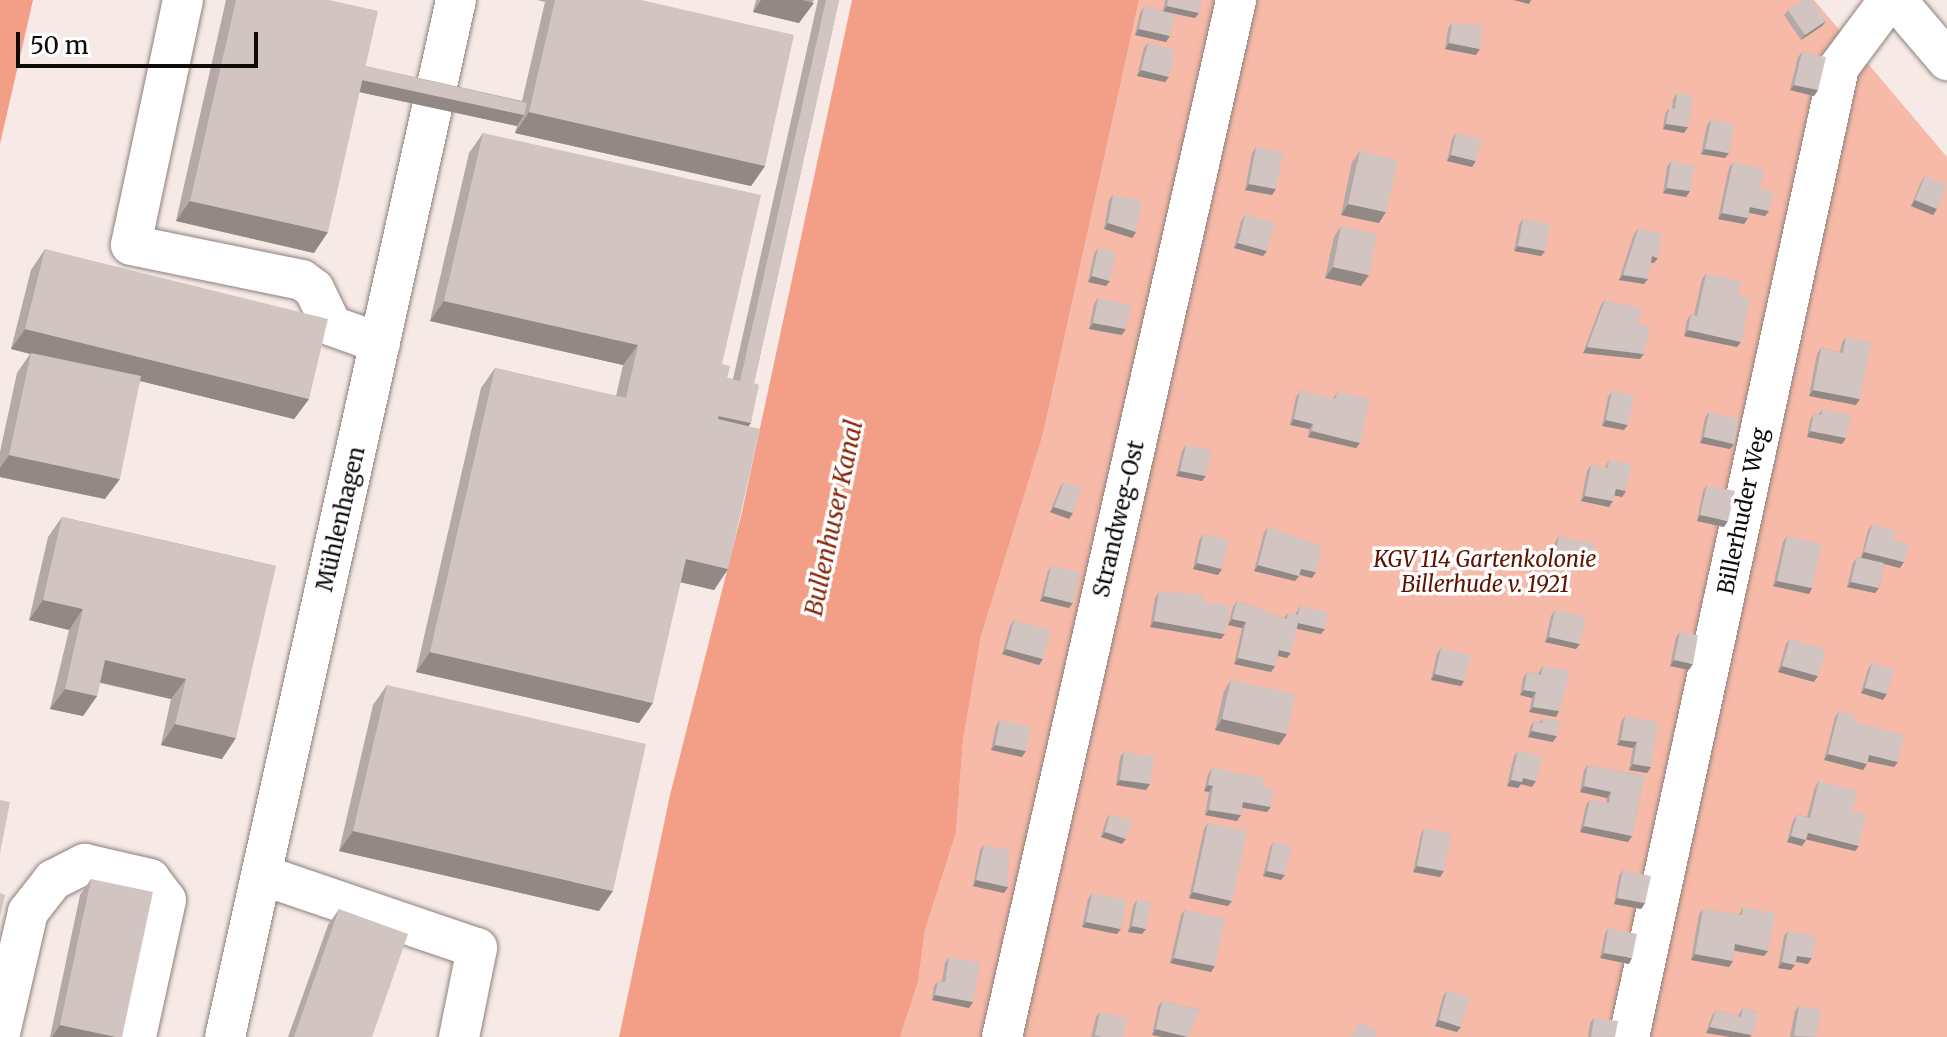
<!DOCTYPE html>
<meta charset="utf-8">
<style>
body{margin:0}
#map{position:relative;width:1947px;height:1037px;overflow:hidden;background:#f7e9e5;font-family:Merriweather,serif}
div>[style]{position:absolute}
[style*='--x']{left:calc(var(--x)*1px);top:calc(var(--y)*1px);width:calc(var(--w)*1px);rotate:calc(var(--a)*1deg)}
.green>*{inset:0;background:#f7b9a8}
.water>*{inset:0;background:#f39e87}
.roads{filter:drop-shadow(0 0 2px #8c807c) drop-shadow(0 0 2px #8c807c)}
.minor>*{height:40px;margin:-20px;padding:0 20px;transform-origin:20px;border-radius:20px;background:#fff}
.wall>*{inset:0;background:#b4a9a6}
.shaded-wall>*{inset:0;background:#928987}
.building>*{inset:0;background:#d1c4c1}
span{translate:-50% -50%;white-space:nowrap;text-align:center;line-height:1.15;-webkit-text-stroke:7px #fff;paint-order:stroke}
.street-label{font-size:22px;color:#0f0b0a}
.park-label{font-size:22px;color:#5d1300;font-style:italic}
.water-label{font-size:24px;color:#872507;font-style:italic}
.scale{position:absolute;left:16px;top:32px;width:242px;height:36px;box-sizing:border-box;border:4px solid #0f0b0a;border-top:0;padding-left:10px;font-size:24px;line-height:28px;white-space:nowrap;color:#0f0b0a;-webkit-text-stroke:6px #fff;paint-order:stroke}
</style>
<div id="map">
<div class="green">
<i style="clip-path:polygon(1139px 0,1814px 0,1947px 157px,1947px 1037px,900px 1037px,918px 982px,925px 930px,956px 833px,963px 740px,981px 636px,1043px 434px)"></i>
</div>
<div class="water">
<i style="clip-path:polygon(0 0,33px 0,0 144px)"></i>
<i style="clip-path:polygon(852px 0,1139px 0,1043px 434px,981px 636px,963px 740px,956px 833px,925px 930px,918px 982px,900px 1037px,619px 1037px,670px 795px,742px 512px)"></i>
</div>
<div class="roads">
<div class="minor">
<i style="--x:183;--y:0;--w:250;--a:102"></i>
<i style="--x:131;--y:245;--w:175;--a:11.6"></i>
<i style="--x:302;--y:280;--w:15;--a:37"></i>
<i style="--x:314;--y:289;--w:41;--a:64.1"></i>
<i style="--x:332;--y:326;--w:51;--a:19.5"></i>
<i style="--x:1896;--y:0;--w:79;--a:49.6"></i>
<i style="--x:262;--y:875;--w:227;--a:18.8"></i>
<i style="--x:477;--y:948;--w:91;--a:101.4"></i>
<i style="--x:0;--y:1033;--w:124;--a:-77"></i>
<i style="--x:28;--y:912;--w:41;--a:-52"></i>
<i style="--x:53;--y:880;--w:36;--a:-27"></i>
<i style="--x:85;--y:864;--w:67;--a:13"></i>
<i style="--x:150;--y:879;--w:26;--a:53"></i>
<i style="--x:166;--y:900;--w:140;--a:102.4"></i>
<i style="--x:225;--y:1037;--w:1062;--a:-77.44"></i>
<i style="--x:1002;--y:1037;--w:1063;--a:-77.28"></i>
<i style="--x:1629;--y:1037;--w:992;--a:-77.78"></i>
<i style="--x:1839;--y:67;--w:84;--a:-53.3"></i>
</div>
</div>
<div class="wall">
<i style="clip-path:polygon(226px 0,329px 0,365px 66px,522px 101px,545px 2px,537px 0,641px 0,765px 166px,751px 186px,515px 133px,517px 126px,359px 92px,314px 253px,176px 221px)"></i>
<i style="clip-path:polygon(756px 0,814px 0,799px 23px,753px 12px)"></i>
<i style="clip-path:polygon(818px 0,839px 0,754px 383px,751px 423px,748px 426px,728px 569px,714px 590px,680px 582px,639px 723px,416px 672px,481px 388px,495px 368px,616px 396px,623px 365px,430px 321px,469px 153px,483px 133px,722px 364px,727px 378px,733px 379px)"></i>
<i style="clip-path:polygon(1165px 0,1201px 0,1195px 18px,1175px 14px,1166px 42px,1135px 35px,1140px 13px,1144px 7px,1163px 11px)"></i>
<i style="clip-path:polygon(1788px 10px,1826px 21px,1822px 26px,1801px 40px,1784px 15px)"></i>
<i style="clip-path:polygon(1452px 23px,1476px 55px,1445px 49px,1448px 29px)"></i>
<i style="clip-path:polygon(1148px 43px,1169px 77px,1165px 82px,1137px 76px,1144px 48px)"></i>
<i style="clip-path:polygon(1802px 52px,1818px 90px,1814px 96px,1790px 90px,1798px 57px)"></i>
<i style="clip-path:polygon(1677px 93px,1684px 133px,1663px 129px,1665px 114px,1669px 108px,1672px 109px,1673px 99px)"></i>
<i style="clip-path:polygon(1711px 120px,1725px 158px,1701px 154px,1707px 125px)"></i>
<i style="clip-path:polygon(1456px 133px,1472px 167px,1447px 161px,1452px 139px)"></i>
<i style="clip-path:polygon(1256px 147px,1276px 189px,1272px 195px,1245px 190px,1252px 153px)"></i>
<i style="clip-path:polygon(1360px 151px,1379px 223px,1341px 215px,1352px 162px)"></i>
<i style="clip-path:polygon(1671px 161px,1690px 191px,1686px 197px,1663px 193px,1667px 167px)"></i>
<i style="clip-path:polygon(1733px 162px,1760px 189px,1769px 211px,1765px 216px,1749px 213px,1748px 218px,1744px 224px,1718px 219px,1729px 168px)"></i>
<i style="clip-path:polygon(1925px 176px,1937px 209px,1933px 215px,1911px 206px,1921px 182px)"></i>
<i style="clip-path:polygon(1113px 195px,1136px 232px,1132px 238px,1104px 229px,1109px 200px)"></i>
<i style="clip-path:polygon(1245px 215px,1267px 251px,1263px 256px,1234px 248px,1241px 221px)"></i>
<i style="clip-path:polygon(1523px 219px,1545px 251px,1541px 256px,1514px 251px,1519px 225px)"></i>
<i style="clip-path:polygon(1341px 226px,1361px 286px,1325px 278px,1334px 237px)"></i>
<i style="clip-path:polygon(1638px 229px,1654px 263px,1651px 263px,1644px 284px,1619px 280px,1634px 234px)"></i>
<i style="clip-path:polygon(1098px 248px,1106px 286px,1088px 282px,1094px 254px)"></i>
<i style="clip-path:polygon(45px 249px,309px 399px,294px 419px,140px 381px,105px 499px,0 477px,0 452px,17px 373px,30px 354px,11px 349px,31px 270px)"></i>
<i style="clip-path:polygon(1706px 274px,1738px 296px,1737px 347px,1684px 336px,1687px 320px,1691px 314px,1694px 315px,1702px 279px)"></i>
<i style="clip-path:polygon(1098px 298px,1122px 335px,1089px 329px,1094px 304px)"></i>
<i style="clip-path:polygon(1605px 300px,1638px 324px,1640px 359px,1583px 353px,1601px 305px)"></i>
<i style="clip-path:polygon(1846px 337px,1856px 405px,1809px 396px,1817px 354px,1821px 348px,1840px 352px,1842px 342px)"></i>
<i style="clip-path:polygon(1300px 391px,1333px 399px,1337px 392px,1360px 443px,1356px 448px,1308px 437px,1309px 429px,1290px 425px,1296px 397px)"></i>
<i style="clip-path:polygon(1612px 391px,1624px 430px,1602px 426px,1608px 397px)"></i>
<i style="clip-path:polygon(1822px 409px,1846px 438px,1842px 444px,1807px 437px,1810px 420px,1814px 414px,1818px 415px)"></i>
<i style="clip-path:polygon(1709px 412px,1730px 449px,1700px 443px,1705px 418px)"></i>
<i style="clip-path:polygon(1186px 445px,1206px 476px,1202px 481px,1176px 476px,1182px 451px)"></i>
<i style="clip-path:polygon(1609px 460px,1626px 491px,1622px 497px,1615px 495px,1609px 507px,1581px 501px,1587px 471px,1591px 465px,1605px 468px)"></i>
<i style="clip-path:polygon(1064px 482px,1069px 519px,1050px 512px,1060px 487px)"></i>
<i style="clip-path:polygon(1707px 485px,1724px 527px,1697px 521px,1703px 491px)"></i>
<i style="clip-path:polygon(62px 517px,276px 566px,222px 759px,161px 745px,171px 699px,100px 683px,97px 696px,83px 716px,50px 709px,69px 630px,29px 620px,48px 537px)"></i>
<i style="clip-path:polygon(1872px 524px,1893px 540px,1900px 568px,1884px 564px,1879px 588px,1875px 593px,1847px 587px,1853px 563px,1857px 557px,1861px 558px,1868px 530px)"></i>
<i style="clip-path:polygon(1268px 527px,1312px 578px,1299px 575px,1295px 581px,1254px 571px,1264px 533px)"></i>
<i style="clip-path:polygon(1203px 534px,1218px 575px,1193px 569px,1199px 540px)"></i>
<i style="clip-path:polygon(1559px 536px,1591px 564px,1587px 569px,1551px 562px,1555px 542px)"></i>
<i style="clip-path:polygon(1787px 536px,1812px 588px,1809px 594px,1773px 586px,1783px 542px)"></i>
<i style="clip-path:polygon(1051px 566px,1069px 608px,1040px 601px,1048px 571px)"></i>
<i style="clip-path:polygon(1159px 592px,1202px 601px,1221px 639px,1150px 627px,1155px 598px)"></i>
<i style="clip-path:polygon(1237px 601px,1284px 618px,1288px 613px,1295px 615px,1300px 606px,1321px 634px,1296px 629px,1287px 658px,1277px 656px,1275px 666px,1271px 672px,1234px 664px,1242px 628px,1228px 625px,1233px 607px)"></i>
<i style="clip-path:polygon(1555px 610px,1576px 649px,1545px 642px,1551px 616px)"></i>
<i style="clip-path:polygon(1014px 620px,1043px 659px,1039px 665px,1002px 654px,1010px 626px)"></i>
<i style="clip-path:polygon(1680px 632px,1689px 670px,1670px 666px,1676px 637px)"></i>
<i style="clip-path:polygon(1790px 639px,1814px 682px,1778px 672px,1786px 644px)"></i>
<i style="clip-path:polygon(1441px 648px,1464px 681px,1461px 686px,1431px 680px,1437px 654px)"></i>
<i style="clip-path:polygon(1872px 663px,1883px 700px,1861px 693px,1868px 669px)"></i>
<i style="clip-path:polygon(1543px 666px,1559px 711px,1556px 717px,1529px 712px,1532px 698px,1520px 695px,1523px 678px,1527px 672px,1538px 674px)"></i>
<i style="clip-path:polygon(1231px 680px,1279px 745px,1215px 730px,1224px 691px)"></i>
<i style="clip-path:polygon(387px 685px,599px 911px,339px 851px,373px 705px)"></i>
<i style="clip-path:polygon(1839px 711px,1853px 722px,1894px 767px,1868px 761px,1863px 770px,1824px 760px,1835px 717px)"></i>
<i style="clip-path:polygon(1625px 716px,1651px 767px,1647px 773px,1629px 770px,1633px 748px,1617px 745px,1621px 722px)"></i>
<i style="clip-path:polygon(1543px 718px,1553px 742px,1528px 737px,1530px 727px,1534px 721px,1540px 722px)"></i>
<i style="clip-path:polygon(1000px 720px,1022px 757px,991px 750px,996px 726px)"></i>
<i style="clip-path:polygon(1518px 751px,1532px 787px,1521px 784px,1518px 788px,1507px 786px,1514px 756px)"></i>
<i style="clip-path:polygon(1124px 752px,1150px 784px,1146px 790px,1116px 785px,1120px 757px)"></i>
<i style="clip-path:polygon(1588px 765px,1644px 776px,1632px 836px,1628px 842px,1580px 832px,1586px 805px,1590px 800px,1606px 803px,1607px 798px,1580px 792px,1584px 770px)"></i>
<i style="clip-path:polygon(1212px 768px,1262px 787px,1267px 812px,1242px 808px,1241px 815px,1237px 821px,1205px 815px,1209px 792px,1204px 791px,1208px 774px)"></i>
<i style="clip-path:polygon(1819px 781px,1852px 811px,1859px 846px,1855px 851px,1806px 839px,1802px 846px,1787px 842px,1793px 820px,1797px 815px,1807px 817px,1815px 787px)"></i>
<i style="clip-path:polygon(1110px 814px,1122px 844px,1101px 837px,1106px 820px)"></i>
<i style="clip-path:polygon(1208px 823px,1232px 901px,1228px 906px,1189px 898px,1204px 829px)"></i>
<i style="clip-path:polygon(1424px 828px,1444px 871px,1440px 877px,1413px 872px,1421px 834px)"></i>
<i style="clip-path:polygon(1273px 842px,1281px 880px,1263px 876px,1270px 848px)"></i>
<i style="clip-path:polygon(984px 845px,1008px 887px,1004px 893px,973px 886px,980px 850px)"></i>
<i style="clip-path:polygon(1623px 870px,1645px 903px,1641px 909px,1614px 904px,1619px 876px)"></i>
<i style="clip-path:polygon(91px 879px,122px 1037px,50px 1037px,80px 895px)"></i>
<i style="clip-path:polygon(1092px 893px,1117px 934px,1082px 927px,1088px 899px)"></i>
<i style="clip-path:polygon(1137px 900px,1146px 929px,1142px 934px,1128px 932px,1133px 906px)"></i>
<i style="clip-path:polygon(1743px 907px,1768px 951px,1764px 956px,1734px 951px,1733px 961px,1729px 967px,1691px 960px,1699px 914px,1703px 909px,1739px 915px)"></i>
<i style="clip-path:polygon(339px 909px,372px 1037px,288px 1037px,328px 925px)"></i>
<i style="clip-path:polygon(1185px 910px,1215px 966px,1211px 972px,1170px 963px,1181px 915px)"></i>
<i style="clip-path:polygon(1608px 928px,1629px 964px,1600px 958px,1605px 934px)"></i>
<i style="clip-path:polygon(1788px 931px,1808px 964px,1795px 962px,1791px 970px,1778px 968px,1784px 936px)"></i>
<i style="clip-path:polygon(949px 957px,973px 1002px,969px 1008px,932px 1000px,934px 986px,938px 981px,942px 981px,945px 963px)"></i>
<i style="clip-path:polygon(1447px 991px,1457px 1032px,1435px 1026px,1443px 996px)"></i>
<i style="clip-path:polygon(1162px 1001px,1200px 1010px,1152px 1035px,1158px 1007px)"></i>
<i style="clip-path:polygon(1799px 1006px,1816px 1037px,1790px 1037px,1795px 1011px)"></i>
<i style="clip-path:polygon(1743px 1008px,1758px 1012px,1706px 1033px,1712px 1016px,1716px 1010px,1738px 1016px)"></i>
<i style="clip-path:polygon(1100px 1012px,1123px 1037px,1091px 1037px,1096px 1017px)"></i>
<i style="clip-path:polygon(1594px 1018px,1615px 1037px,1588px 1037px,1590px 1023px)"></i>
</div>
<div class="shaded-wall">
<i style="clip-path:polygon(761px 0,802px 0,814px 3px,799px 23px,753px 12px)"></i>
<i style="clip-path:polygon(1513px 0,1531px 0,1529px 4px)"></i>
<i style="clip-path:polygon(1167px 6px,1199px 13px,1195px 18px,1163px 11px)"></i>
<i style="clip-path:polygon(1826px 21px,1822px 26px,1801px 40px,1805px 35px)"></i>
<i style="clip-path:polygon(1139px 29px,1170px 36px,1166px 42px,1135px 35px)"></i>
<i style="clip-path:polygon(1449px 43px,1480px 49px,1476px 55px,1445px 49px)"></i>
<i style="clip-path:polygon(1141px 70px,1169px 77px,1165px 82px,1137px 76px)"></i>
<i style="clip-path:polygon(358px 79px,524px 115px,517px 126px,350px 90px)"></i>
<i style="clip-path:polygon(1794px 85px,1818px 90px,1814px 96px,1790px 90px)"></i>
<i style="clip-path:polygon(529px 112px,765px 166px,751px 186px,515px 133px)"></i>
<i style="clip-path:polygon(1666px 124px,1688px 127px,1684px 133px,1663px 129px)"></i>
<i style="clip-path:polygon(1705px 149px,1729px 153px,1725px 158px,1701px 154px)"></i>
<i style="clip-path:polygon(1451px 155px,1476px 161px,1472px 167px,1447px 161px)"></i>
<i style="clip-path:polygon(1249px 184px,1276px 189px,1272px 195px,1245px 190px)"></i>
<i style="clip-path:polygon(1667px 188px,1690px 191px,1686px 197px,1663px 193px)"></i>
<i style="clip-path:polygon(1915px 200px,1937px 209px,1933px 215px,1911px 206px)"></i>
<i style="clip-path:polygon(190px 201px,328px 232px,314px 253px,176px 221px)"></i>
<i style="clip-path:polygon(1348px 204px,1386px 212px,1379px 223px,1341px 215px)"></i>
<i style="clip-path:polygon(1750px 207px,1769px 211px,1765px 216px,1746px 212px)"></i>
<i style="clip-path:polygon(1722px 213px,1748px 218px,1744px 224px,1718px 219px)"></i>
<i style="clip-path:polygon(1108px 223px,1136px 232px,1132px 238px,1104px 229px)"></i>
<i style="clip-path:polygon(1238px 243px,1267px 251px,1263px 256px,1234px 248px)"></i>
<i style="clip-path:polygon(1518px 246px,1545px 251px,1541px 256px,1514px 251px)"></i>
<i style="clip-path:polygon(1652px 256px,1658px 258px,1654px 263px,1648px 262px)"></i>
<i style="clip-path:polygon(1333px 267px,1369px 275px,1361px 286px,1325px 278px)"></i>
<i style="clip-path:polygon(1623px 275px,1648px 279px,1644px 284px,1619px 280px)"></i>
<i style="clip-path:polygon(1092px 276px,1110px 281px,1106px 286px,1088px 282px)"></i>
<i style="clip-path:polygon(444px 301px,638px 345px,623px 365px,430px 321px)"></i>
<i style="clip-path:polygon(1093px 323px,1126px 329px,1122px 335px,1089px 329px)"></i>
<i style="clip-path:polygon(25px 329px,309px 399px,294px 419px,11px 349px)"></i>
<i style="clip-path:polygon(1688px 330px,1741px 342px,1737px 347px,1684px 336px)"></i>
<i style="clip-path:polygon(1587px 347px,1644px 354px,1640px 359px,1583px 353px)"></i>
<i style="clip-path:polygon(1813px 390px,1860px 399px,1856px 405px,1809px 396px)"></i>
<i style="clip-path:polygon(716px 415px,751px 423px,739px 439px,705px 431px)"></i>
<i style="clip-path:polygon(1294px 419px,1313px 424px,1309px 429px,1290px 425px)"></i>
<i style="clip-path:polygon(1606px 420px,1628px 425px,1624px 430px,1602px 426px)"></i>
<i style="clip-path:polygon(1312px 431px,1360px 443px,1356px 448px,1308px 437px)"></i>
<i style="clip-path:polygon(1810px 431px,1846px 438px,1842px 444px,1807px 437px)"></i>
<i style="clip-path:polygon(1704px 437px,1734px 444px,1730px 449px,1700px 443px)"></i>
<i style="clip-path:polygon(9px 455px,120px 479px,105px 499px,0 477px,0 468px)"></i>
<i style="clip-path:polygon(1180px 471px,1206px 476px,1202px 481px,1176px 476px)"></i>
<i style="clip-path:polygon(1616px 489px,1626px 491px,1622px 497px,1612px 495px)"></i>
<i style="clip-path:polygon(1585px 496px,1613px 501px,1609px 507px,1581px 501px)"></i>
<i style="clip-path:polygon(1054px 507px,1073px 513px,1069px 519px,1050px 512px)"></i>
<i style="clip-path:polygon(1700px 515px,1728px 521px,1724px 527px,1697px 521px)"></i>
<i style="clip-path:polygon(1864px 552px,1904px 562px,1900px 568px,1861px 558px)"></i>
<i style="clip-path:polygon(1555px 556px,1591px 564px,1587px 569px,1551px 562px)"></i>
<i style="clip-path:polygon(686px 559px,728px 569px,714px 590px,671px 580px)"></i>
<i style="clip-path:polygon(1197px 563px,1222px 569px,1218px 575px,1193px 569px)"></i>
<i style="clip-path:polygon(1258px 565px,1299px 576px,1295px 581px,1254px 571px)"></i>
<i style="clip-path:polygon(1301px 569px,1316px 572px,1312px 578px,1297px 574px)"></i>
<i style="clip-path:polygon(1777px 581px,1812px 588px,1809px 594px,1773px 586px)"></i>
<i style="clip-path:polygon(1851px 582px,1879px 588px,1875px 593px,1847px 587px)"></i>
<i style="clip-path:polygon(1044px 596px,1073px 603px,1069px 608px,1040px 601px)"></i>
<i style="clip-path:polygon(43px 600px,83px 609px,69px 630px,29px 620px)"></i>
<i style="clip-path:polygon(1232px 619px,1246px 622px,1242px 628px,1228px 625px)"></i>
<i style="clip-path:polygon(1154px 621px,1225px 634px,1221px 639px,1150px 627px)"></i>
<i style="clip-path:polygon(1298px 623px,1325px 629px,1321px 634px,1294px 628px)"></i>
<i style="clip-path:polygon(1549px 637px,1580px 644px,1576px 649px,1545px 642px)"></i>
<i style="clip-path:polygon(1006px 649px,1043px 659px,1039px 665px,1002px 654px)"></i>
<i style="clip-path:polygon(1279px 650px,1291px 653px,1287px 658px,1275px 655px)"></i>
<i style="clip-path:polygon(430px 652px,653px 703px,639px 723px,416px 672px)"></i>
<i style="clip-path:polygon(1238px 658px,1275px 666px,1271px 672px,1234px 664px)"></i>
<i style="clip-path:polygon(105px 660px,186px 679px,171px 699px,91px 680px)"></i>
<i style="clip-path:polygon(1674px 660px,1693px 664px,1689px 670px,1670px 666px)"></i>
<i style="clip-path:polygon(1782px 666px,1818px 676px,1814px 682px,1778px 672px)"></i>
<i style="clip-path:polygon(1435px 674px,1464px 681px,1461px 686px,1431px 680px)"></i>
<i style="clip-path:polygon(1865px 688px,1887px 694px,1883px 700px,1861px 693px)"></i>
<i style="clip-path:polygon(65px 689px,97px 696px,83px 716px,50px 709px)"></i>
<i style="clip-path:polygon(1524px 690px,1536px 692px,1532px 698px,1520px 695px)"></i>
<i style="clip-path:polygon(1533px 707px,1559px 711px,1556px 717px,1529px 712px)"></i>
<i style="clip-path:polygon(1222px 719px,1287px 734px,1279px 745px,1215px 730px)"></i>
<i style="clip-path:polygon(175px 724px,236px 738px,222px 759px,161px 745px)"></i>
<i style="clip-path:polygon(1532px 731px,1557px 736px,1553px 742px,1528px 737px)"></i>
<i style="clip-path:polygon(1621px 740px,1637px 742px,1633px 748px,1617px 745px)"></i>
<i style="clip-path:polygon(995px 745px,1026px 751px,1022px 757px,991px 750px)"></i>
<i style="clip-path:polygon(1828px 754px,1867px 764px,1863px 770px,1824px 760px)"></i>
<i style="clip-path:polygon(1869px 755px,1898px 762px,1894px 767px,1865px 761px)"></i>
<i style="clip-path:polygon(1633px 764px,1651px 767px,1647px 773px,1629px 770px)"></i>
<i style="clip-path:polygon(1523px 778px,1536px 781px,1532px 787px,1521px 784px,1518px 788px,1507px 786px,1511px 780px)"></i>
<i style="clip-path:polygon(1120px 780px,1150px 784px,1146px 790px,1116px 785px)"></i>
<i style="clip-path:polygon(1208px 785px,1213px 786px,1209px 792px,1204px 791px)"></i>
<i style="clip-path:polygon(1584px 786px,1611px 792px,1607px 798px,1580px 792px)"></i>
<i style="clip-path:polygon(1243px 802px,1271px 807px,1267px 812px,1239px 807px)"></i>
<i style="clip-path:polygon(1209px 810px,1241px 815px,1237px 821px,1205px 815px)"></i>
<i style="clip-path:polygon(1584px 826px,1632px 836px,1628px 842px,1580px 832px)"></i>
<i style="clip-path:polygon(353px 831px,613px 891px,599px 911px,339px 851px)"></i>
<i style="clip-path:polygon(1105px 832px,1126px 839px,1122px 844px,1101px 837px)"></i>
<i style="clip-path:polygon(1808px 833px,1859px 846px,1855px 851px,1804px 839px)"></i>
<i style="clip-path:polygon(1791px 836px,1806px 840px,1802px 846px,1787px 842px)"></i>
<i style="clip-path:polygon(1417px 866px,1444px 871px,1440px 877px,1413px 872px)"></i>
<i style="clip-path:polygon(1267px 871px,1285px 875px,1281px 880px,1263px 876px)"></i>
<i style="clip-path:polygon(976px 880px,1008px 887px,1004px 893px,973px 886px)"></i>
<i style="clip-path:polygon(1193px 892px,1232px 901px,1228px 906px,1189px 898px)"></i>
<i style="clip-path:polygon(1617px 898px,1645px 903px,1641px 909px,1614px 904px)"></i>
<i style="clip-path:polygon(1086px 922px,1121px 929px,1117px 934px,1082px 927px)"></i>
<i style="clip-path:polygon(1132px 926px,1146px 929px,1142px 934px,1128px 932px)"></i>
<i style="clip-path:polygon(1735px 944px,1768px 951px,1764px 956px,1732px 950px)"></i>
<i style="clip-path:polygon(1604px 953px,1632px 958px,1629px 964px,1600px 958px)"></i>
<i style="clip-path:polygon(1695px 954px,1733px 961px,1729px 967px,1691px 960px)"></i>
<i style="clip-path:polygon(1797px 956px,1812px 958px,1808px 964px,1793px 961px)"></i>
<i style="clip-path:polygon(1174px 958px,1215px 966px,1211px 972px,1170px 963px)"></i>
<i style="clip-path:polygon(1782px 962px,1795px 965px,1791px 970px,1778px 968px)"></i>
<i style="clip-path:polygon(935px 995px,973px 1002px,969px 1008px,932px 1000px)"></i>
<i style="clip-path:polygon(1439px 1020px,1461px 1027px,1457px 1032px,1435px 1026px)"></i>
<i style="clip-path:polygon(60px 1025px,116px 1037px,52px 1037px)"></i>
<i style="clip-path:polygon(1710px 1027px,1752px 1035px,1750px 1037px,1730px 1037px,1706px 1033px)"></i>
<i style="clip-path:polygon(1156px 1029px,1188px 1037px,1162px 1037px,1152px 1035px)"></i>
</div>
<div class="building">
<i style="clip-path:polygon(236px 0,329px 0,378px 11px,328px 232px,190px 201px)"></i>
<i style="clip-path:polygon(555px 0,641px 0,794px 35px,765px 166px,529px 112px)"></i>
<i style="clip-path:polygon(826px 0,839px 0,754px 383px,759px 385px,751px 423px,718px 416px,727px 378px,740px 381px)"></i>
<i style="clip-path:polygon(1168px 0,1201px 0,1199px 13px,1167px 6px)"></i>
<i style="clip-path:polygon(1802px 0,1812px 0,1826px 21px,1805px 35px,1788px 10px)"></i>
<i style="clip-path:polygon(1144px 7px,1175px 14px,1170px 36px,1139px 29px)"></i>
<i style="clip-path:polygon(1452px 23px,1482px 25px,1480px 49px,1449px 43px)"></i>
<i style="clip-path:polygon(1148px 43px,1175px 50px,1169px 77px,1141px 70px)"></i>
<i style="clip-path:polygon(1802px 52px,1826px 57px,1818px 90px,1794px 85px)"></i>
<i style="clip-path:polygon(365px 66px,527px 103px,524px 115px,362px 80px)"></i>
<i style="clip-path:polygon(1677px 93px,1693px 96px,1688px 127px,1666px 124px,1669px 108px,1675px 109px)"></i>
<i style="clip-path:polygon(1711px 120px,1734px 124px,1729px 153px,1705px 149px)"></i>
<i style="clip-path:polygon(483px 133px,761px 195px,722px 364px,730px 366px,718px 419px,760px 429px,728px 569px,686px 559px,653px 703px,430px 652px,495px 368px,626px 398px,638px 345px,444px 301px)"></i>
<i style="clip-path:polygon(1456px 133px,1481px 139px,1476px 161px,1451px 155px)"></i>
<i style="clip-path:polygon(1256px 147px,1283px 152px,1276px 189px,1249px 184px)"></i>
<i style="clip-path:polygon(1360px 151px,1398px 160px,1386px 212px,1348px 204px)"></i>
<i style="clip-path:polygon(1671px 161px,1694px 165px,1690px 191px,1667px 188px)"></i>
<i style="clip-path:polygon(1733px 162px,1764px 169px,1760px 189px,1773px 192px,1769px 211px,1750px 207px,1748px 218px,1722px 213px)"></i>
<i style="clip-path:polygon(1925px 176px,1947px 185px,1937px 209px,1915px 200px)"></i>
<i style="clip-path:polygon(1113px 195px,1142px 200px,1136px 232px,1108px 223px)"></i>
<i style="clip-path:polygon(1245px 215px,1275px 223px,1267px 251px,1238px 243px)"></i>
<i style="clip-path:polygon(1523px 219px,1550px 224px,1545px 251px,1518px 246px)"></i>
<i style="clip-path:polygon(1341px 226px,1377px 234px,1369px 275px,1333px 267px)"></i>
<i style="clip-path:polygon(1638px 229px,1662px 233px,1658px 258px,1652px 256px,1648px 279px,1623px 275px)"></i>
<i style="clip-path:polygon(1098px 248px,1116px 252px,1110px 281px,1092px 276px)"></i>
<i style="clip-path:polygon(45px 249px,328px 319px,309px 399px,25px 329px)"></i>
<i style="clip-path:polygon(1706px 274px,1742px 281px,1738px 296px,1750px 299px,1741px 342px,1688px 330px,1691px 314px,1697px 316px)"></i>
<i style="clip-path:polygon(1098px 298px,1131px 305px,1126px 329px,1093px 323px)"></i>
<i style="clip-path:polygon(1605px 300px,1642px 308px,1638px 324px,1650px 327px,1644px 354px,1587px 347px)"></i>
<i style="clip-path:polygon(1846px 337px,1871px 342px,1860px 399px,1813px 390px,1821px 348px,1843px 353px)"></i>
<i style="clip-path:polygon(31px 353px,141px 376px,120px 479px,9px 455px)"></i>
<i style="clip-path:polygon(1300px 391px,1335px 399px,1337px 392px,1370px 399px,1360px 443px,1312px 431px,1313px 424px,1294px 419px)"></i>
<i style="clip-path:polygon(1612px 391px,1634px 395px,1628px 425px,1606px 420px)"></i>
<i style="clip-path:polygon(1822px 409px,1851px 415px,1846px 438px,1810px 431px,1814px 414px,1821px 415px)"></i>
<i style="clip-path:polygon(1709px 412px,1739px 419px,1734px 444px,1704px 437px)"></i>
<i style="clip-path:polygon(1186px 445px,1211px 450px,1206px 476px,1180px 471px)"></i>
<i style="clip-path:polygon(1609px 460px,1631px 464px,1626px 491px,1616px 489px,1613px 501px,1585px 496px,1591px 465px,1607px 468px)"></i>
<i style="clip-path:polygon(1064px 482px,1082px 488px,1073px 513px,1054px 507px)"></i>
<i style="clip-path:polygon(1707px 485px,1735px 491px,1728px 521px,1700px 515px)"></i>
<i style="clip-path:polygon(62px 517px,276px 566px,236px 738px,175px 724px,186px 679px,105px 660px,97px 696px,65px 689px,83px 609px,43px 600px)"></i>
<i style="clip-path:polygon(1872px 524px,1895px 530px,1893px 540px,1909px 544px,1904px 562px,1864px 552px)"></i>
<i style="clip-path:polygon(1268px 527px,1322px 546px,1316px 572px,1301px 569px,1299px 576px,1258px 565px)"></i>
<i style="clip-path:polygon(1203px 534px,1229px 540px,1222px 569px,1197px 563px)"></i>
<i style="clip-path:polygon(1559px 536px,1595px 544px,1591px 564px,1555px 556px)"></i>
<i style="clip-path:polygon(1787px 536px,1822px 544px,1812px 588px,1777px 581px)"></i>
<i style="clip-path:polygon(1857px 557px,1884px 563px,1879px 588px,1851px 582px)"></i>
<i style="clip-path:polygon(1051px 566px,1080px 572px,1073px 603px,1044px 596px)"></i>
<i style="clip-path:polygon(1159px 592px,1203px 594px,1202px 601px,1230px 606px,1225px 634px,1154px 621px)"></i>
<i style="clip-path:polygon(1237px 601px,1287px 619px,1288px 613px,1298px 615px,1300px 606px,1328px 612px,1325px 629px,1298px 623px,1291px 653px,1279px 650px,1275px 666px,1238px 658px,1246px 622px,1232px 619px)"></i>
<i style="clip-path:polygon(1555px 610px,1586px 617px,1580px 644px,1549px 637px)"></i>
<i style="clip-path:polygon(1014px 620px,1051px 630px,1043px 659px,1006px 649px)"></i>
<i style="clip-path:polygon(1680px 632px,1698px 635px,1693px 664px,1674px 660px)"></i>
<i style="clip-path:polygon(1790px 639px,1826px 649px,1818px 676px,1782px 666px)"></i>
<i style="clip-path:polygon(1441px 648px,1471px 655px,1464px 681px,1435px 674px)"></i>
<i style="clip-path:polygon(1872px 663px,1894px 669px,1887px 694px,1865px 688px)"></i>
<i style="clip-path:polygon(1543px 666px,1570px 671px,1559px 711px,1533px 707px,1536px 692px,1524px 690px,1527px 672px,1541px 675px)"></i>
<i style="clip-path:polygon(1231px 680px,1295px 694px,1287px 734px,1222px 719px)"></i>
<i style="clip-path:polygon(387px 685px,646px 744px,613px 891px,353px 831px)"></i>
<i style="clip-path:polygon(1839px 711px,1855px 715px,1853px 722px,1904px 735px,1898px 762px,1869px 755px,1867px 764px,1828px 754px)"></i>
<i style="clip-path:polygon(1625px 716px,1658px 722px,1651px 767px,1633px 764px,1637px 742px,1621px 740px)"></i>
<i style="clip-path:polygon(1543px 718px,1560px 721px,1557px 736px,1532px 731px,1534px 721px,1542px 723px)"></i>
<i style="clip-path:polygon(1000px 720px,1031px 727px,1026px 751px,995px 745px)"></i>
<i style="clip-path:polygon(1518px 751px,1542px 756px,1536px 781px,1523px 778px,1522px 782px,1511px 780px)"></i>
<i style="clip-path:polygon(1124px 752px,1154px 756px,1150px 784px,1120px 780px)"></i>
<i style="clip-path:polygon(1588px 765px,1644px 776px,1632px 836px,1584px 826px,1590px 800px,1609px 803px,1611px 792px,1584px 786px)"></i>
<i style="clip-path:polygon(1212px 768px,1264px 778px,1262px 787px,1274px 789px,1271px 807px,1243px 802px,1241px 815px,1209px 810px,1213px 786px,1208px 785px)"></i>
<i style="clip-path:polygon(1819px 781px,1857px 791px,1852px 811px,1866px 814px,1859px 846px,1808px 833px,1806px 840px,1791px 836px,1797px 815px,1810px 818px)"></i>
<i style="clip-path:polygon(0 800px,10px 802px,0 853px)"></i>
<i style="clip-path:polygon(1110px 814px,1132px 821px,1126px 839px,1105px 832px)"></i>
<i style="clip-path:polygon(1208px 823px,1247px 831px,1232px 901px,1193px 892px)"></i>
<i style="clip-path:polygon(1424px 828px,1451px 833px,1444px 871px,1417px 866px)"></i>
<i style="clip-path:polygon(1273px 842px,1292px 846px,1285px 875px,1267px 871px)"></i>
<i style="clip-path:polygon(984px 845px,1009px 850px,1008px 887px,976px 880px)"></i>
<i style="clip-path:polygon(1623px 870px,1651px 876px,1645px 903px,1617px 898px)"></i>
<i style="clip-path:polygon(91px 879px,153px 892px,122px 1037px,116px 1037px,60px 1025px)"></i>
<i style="clip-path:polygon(0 893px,5px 895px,0 917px)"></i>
<i style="clip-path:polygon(1092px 893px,1126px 900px,1121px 929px,1086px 922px)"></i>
<i style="clip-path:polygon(1137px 900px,1151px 902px,1146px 929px,1132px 926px)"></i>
<i style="clip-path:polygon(1743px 907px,1775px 913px,1768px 951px,1735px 944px,1733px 961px,1695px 954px,1703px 909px,1742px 915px)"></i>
<i style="clip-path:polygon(339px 909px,408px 934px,372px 1037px,294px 1037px)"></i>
<i style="clip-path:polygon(1185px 910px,1225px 918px,1215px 966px,1174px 958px)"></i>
<i style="clip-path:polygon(1608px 928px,1637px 934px,1632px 958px,1604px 953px)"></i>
<i style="clip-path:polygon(1788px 931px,1816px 936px,1812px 958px,1797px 956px,1795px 965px,1782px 962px)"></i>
<i style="clip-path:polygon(949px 957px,980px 963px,973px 1002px,935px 995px,938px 981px,945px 982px)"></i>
<i style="clip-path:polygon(1447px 991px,1470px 997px,1461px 1027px,1439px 1020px)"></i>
<i style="clip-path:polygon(1162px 1001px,1200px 1010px,1188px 1037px,1156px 1029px)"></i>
<i style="clip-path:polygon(1799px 1006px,1821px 1010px,1816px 1037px,1794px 1036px)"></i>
<i style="clip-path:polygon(1743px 1008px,1758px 1012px,1752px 1035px,1710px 1027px,1716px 1010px,1741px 1017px)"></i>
<i style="clip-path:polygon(1100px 1012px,1128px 1018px,1123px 1037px,1102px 1037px,1095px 1035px)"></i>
<i style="clip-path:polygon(1594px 1018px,1618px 1021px,1615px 1037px,1591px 1037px)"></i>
<i style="clip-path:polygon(1359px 1022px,1378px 1032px,1375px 1037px,1351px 1037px)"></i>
</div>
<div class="street-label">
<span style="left:1743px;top:511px;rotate:-78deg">Billerhuder Weg</span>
<span style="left:341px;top:519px;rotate:-77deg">Mühlenhagen</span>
<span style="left:1119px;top:519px;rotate:-77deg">Strandweg-Ost</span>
</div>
<div class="park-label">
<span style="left:1485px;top:572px">KGV 114 Gartenkolonie<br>Billerhude v. 1921</span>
</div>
<div class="water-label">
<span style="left:834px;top:518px;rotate:-78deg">Bullenhuser Kanal</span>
</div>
<div class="scale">50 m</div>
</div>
